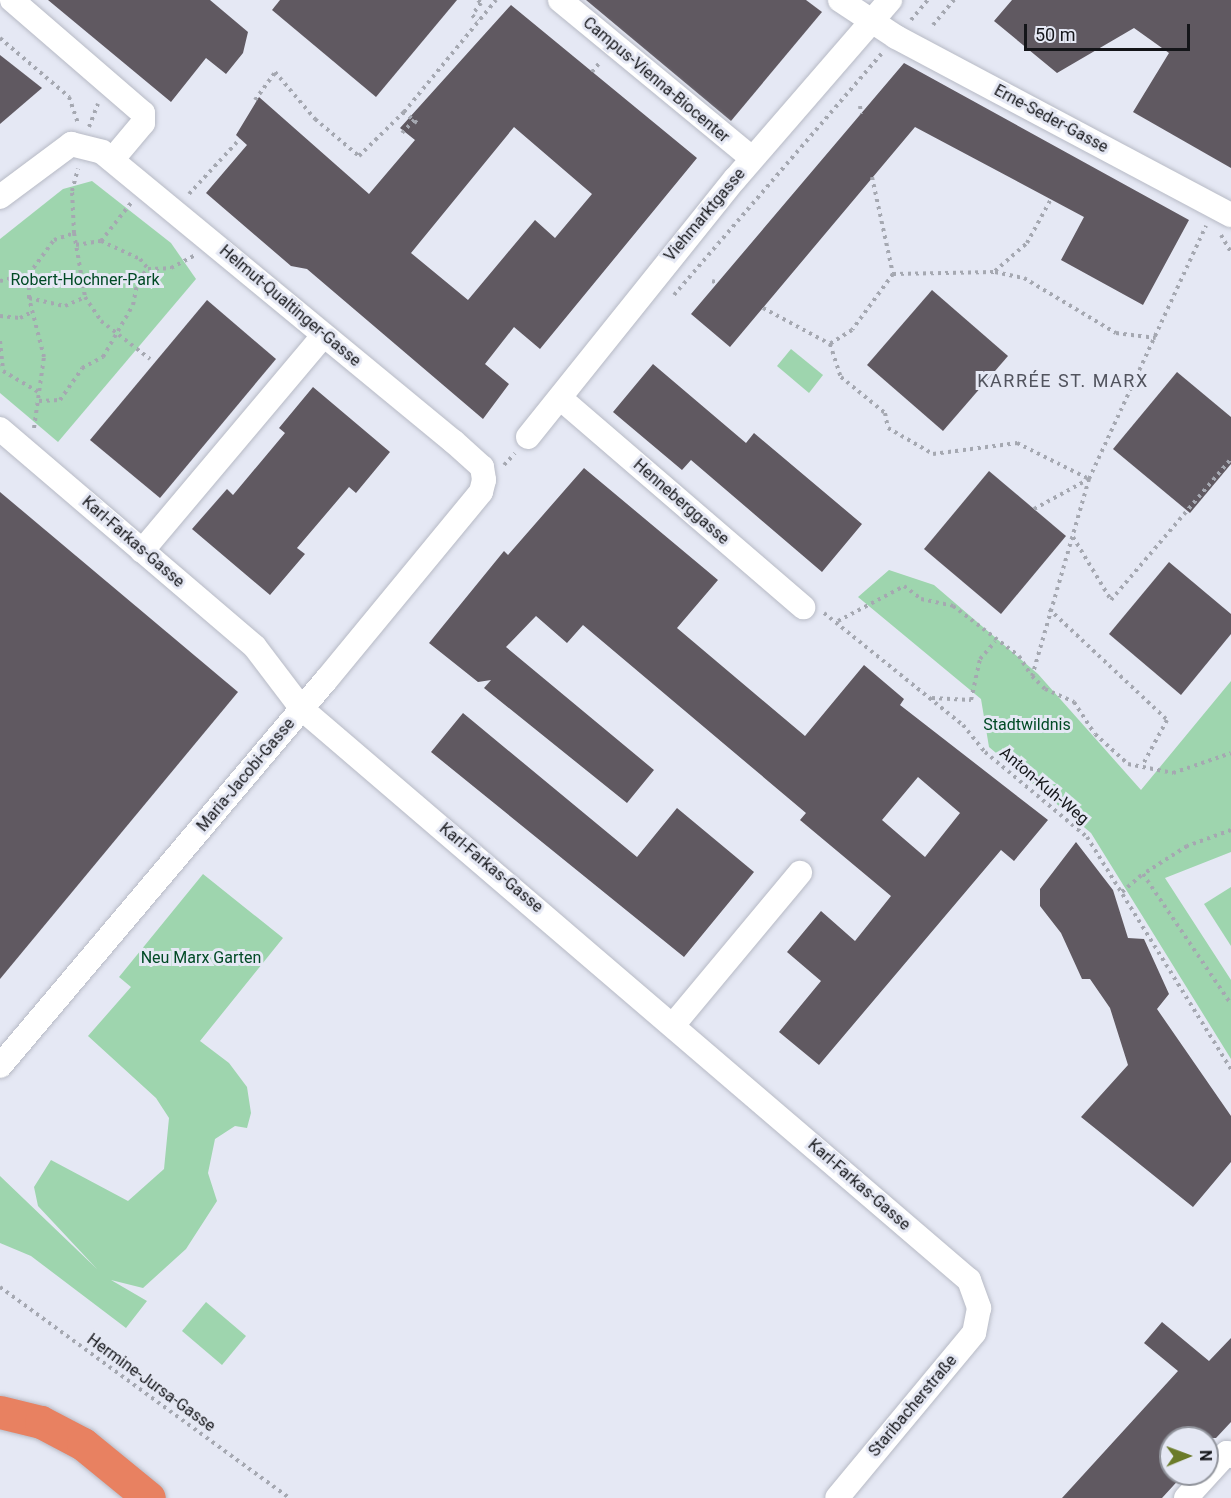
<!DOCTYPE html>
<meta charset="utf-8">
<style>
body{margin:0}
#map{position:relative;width:1231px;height:1498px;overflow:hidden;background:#e5e8f4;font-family:Roboto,sans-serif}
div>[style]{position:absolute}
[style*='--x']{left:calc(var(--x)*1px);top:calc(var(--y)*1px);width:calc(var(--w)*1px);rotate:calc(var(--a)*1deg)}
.green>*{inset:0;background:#9ed5ae}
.building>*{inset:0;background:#605961}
.path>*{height:4px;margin-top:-2px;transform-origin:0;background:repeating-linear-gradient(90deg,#a5a8b1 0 3px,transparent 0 7.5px)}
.roads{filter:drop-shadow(0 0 2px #b7bac5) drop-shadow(0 0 2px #b7bac5)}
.minor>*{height:24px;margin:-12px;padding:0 12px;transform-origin:12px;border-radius:12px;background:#fff}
.highway>*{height:33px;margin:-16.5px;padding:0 16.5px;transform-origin:16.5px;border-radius:16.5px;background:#e88161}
span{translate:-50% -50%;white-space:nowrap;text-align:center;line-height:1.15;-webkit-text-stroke:6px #e5e8f4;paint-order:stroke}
.street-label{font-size:16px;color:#141519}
.park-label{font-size:16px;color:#014a25}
.neighbourhood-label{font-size:18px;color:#52545e;letter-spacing:1.5px}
.north{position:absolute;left:1159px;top:1426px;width:60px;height:60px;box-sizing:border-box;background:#e5e8f4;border:2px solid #91949c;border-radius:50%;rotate:89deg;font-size:16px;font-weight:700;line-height:24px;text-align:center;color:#141519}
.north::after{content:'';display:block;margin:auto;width:21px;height:27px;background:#6b7b29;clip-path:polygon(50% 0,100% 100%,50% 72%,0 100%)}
.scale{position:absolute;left:1024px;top:24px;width:166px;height:27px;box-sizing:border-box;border:3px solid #141519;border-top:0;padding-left:8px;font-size:18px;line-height:21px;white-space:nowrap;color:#141519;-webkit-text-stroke:4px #e5e8f4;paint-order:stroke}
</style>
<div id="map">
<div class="green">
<i style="clip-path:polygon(92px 181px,171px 243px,196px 279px,58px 442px,0 393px,0 239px,63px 189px)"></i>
<i style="clip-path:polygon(791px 349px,823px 375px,809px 393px,777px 366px)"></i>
<i style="clip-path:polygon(889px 570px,934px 585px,1038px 674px,1141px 790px,1231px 681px,1231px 852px,1165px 878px,1231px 980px,1231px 1059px,1091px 833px,989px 747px,981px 699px,858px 597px)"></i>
<i style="clip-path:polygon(203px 874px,283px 938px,200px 1041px,229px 1063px,247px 1087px,251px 1113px,247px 1128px,235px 1126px,215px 1139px,208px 1173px,217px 1201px,186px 1249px,143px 1288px,111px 1280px,147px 1301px,126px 1328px,31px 1256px,0 1243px,0 1176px,97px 1269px,38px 1206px,34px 1187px,51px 1160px,128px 1201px,164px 1169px,169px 1118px,156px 1098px,88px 1036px,131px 987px,119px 977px)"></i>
<i style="clip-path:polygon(1231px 887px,1231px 946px,1204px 904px)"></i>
<i style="clip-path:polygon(206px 1302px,246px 1336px,222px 1365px,182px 1331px)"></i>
</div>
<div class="building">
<i style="clip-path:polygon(48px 0,210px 0,248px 32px,243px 53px,226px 74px,206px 58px,171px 102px)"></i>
<i style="clip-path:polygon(280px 0,457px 0,376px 97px,272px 10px)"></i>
<i style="clip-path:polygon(586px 0,806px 0,822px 12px,731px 121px)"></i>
<i style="clip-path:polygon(1012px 0,1231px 0,1231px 168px,1133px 112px,1169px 53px,1134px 28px,1057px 73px,994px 21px)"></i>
<i style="clip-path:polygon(evenodd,511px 5px,697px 158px,540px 349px,514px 327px,485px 364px,509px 384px,483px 419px,307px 269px,291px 266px,206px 193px,247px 145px,236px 135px,259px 97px,369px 194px,415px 140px,400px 128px,511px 5px,514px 127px,592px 194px,555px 238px,535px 220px,468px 300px,411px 253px,514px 127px)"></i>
<i style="clip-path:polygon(0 55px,42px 88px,0 124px)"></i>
<i style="clip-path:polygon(904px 63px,1189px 220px,1143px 305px,1061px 260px,1084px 217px,915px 127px,730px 347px,691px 314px)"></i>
<i style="clip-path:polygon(932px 290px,1008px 356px,943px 431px,867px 365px)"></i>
<i style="clip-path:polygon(207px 300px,276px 359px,160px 498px,90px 440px)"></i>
<i style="clip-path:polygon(653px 364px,746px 443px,754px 433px,862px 524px,822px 572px,691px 460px,682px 470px,613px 412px)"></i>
<i style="clip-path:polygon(1177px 372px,1231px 417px,1231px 464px,1190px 513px,1113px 449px)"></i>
<i style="clip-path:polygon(313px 387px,390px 452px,356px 493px,349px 487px,297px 548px,305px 554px,270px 595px,192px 529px,227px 489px,233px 495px,285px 433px,279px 428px)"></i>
<i style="clip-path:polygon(evenodd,584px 468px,718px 580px,677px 628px,805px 736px,864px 665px,904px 699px,900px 705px,1048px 820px,1014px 861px,1001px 850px,819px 1065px,779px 1032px,821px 981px,787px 952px,821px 911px,855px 941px,891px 896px,800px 820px,806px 813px,583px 625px,567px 643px,536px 616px,506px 647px,654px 770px,627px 803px,484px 688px,491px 680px,478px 682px,429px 643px,504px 551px,508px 555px,584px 468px,918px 777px,960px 813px,925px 857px,882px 820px,918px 777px)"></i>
<i style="clip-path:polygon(989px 471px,1066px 536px,1001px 614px,924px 549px)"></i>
<i style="clip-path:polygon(0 492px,238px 692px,0 979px)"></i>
<i style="clip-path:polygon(1169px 562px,1231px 614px,1231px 634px,1181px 695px,1109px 634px)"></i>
<i style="clip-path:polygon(463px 713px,637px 857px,677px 808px,754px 872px,684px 957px,431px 752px)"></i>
<i style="clip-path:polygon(1076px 842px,1113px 890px,1128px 938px,1144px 939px,1169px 994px,1157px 1009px,1231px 1116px,1231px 1162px,1193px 1207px,1081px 1117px,1128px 1065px,1110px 1008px,1090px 979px,1082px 979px,1061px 933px,1040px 906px,1040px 889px)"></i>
<i style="clip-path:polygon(1162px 1322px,1209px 1361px,1231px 1338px,1231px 1422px,1216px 1438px,1171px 1438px,1171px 1474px,1184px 1474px,1162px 1498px,1062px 1498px,1178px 1371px,1144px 1343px)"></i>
</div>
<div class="path">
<i style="--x:478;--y:0;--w:4;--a:45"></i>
<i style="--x:481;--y:3;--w:15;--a:127"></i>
<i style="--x:472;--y:15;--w:8;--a:45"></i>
<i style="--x:911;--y:20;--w:26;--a:-50"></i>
<i style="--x:933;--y:25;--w:33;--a:-50"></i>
<i style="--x:0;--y:38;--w:91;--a:40.5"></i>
<i style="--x:69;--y:97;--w:28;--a:71"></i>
<i style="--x:592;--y:72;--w:13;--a:-51"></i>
<i style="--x:255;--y:100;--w:34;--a:-54"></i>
<i style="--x:275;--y:72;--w:62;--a:49.6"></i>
<i style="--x:315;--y:119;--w:57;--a:40.1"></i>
<i style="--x:359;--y:156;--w:63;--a:-44.4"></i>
<i style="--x:860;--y:106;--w:8;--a:83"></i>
<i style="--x:417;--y:123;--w:17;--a:-140"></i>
<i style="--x:404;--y:112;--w:145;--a:-50.6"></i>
<i style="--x:89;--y:127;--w:25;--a:-69"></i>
<i style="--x:402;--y:133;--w:18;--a:-47"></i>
<i style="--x:872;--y:177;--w:99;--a:77.8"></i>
<i style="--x:893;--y:274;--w:69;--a:126.2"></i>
<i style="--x:852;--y:330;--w:26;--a:148"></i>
<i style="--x:830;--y:344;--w:35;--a:72"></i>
<i style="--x:841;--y:377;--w:57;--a:39.3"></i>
<i style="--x:885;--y:413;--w:15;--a:79"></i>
<i style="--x:888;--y:428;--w:52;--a:30"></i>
<i style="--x:933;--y:454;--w:85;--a:-7.5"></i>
<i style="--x:1017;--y:443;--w:80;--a:26.6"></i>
<i style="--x:1089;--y:479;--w:279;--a:-65.2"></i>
<i style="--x:189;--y:194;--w:75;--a:-47.2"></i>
<i style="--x:74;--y:233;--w:65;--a:80.2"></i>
<i style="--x:85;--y:297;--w:29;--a:56"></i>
<i style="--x:101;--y:321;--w:62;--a:37.8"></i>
<i style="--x:1221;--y:235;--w:20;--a:60"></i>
<i style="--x:101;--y:241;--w:48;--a:-51.7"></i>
<i style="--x:76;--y:245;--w:25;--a:-9"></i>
<i style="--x:101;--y:241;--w:43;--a:24.8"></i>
<i style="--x:140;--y:259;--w:13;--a:51"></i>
<i style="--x:148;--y:269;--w:23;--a:-2"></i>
<i style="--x:171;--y:268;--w:26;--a:-28"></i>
<i style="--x:995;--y:271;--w:43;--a:-41.2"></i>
<i style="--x:1027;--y:243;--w:50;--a:-61.4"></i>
<i style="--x:893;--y:274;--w:102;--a:-1.1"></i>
<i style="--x:995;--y:272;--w:30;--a:12"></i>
<i style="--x:1024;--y:278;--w:107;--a:30.9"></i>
<i style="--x:1116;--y:333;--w:40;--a:7.1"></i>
<i style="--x:0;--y:281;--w:30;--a:-14"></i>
<i style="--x:712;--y:281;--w:6;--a:18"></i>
<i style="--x:674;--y:295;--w:319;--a:-49.3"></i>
<i style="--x:29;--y:298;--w:37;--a:13"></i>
<i style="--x:65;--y:306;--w:22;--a:-24"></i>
<i style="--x:763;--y:308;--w:76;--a:28.2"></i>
<i style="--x:0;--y:316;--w:20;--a:6"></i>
<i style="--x:20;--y:318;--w:13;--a:-27"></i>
<i style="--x:0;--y:341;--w:30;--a:84"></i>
<i style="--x:3;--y:371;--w:43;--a:30.7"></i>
<i style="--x:39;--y:401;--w:21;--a:-3"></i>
<i style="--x:60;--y:400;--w:39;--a:-55"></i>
<i style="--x:82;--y:368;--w:24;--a:-28"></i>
<i style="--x:103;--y:357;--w:60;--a:-60"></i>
<i style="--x:133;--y:305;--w:26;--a:-79"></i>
<i style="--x:138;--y:279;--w:14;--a:-45"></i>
<i style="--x:34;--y:428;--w:72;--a:-82"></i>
<i style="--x:44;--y:357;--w:61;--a:-104.3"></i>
<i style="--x:29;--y:298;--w:24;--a:-90"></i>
<i style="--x:29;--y:274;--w:42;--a:-53.7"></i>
<i style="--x:54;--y:240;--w:21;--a:-19"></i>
<i style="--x:74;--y:233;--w:42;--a:-92.7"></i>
<i style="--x:72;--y:191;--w:23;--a:-75"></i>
<i style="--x:504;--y:465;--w:16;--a:-47"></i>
<i style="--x:1034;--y:509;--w:63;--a:-28.6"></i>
<i style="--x:1089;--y:479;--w:205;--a:106.1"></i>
<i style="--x:1032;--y:676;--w:18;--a:45"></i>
<i style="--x:1045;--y:689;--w:32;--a:24"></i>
<i style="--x:1074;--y:702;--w:38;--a:57"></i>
<i style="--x:1095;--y:734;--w:45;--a:42.3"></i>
<i style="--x:1128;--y:764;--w:46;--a:11.3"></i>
<i style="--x:1173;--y:773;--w:61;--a:-19"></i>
<i style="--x:1073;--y:537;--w:74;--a:58.9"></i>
<i style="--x:1111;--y:600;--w:185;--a:-49.6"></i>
<i style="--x:1049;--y:609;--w:162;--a:43.2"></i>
<i style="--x:1167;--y:720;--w:52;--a:118.5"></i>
<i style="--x:824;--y:613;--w:179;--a:38.9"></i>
<i style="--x:963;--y:725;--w:35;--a:51"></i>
<i style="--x:985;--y:752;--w:133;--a:39.8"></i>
<i style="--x:1087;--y:837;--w:273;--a:58.2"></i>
<i style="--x:838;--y:621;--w:75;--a:-27.9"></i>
<i style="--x:904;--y:586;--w:21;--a:37"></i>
<i style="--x:921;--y:599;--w:33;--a:12"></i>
<i style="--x:953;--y:606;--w:83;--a:37.1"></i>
<i style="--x:1019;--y:656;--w:22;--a:58"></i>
<i style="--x:932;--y:698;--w:39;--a:3"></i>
<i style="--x:971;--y:700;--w:42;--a:-77.6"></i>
<i style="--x:980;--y:659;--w:23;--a:-49"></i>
<i style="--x:1231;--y:830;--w:47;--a:160"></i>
<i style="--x:1187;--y:846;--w:52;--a:147.5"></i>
<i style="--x:1143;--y:874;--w:157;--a:55.9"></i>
<i style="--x:1122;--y:892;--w:28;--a:-41"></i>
<i style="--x:0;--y:1287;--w:358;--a:36.1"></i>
</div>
<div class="roads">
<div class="minor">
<i style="--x:12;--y:0;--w:173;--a:40.8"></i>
<i style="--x:143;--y:113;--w:10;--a:90"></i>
<i style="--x:143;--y:123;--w:48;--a:130"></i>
<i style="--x:560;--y:0;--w:249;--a:39.5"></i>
<i style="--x:840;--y:0;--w:67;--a:33.5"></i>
<i style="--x:896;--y:37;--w:379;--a:28"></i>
<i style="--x:0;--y:197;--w:89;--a:-36.7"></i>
<i style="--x:71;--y:144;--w:32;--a:14"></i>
<i style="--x:102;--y:152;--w:455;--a:39.5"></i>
<i style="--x:453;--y:441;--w:39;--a:42"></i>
<i style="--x:482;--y:467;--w:13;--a:81"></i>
<i style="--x:484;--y:480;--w:12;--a:104"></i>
<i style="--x:481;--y:492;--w:244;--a:129.5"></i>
<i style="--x:326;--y:680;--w:505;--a:130.18"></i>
<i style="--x:560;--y:398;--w:321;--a:40.7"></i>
<i style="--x:0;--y:429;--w:335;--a:40.5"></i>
<i style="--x:255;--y:647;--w:78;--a:52.8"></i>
<i style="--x:302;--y:709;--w:878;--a:40.57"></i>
<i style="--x:969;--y:1280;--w:30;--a:70"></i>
<i style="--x:979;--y:1308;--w:25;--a:101"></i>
<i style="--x:974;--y:1333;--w:214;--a:129.7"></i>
<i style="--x:528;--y:437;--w:331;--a:-51.3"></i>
<i style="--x:735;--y:179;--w:237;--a:-49.1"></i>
<i style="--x:142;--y:551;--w:282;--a:-49.9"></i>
<i style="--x:674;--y:1024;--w:197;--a:-50.2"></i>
<i style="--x:1186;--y:1498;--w:61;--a:-47.7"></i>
<i style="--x:1227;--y:1453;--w:5;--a:37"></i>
</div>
<div class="highway">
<i style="--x:0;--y:1412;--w:42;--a:13.7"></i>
<i style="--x:41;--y:1422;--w:47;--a:27.6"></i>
<i style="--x:83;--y:1444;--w:85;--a:39.3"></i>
</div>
</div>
<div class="street-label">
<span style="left:656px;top:80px;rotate:40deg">Campus-Vienna-Biocenter</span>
<span style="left:1051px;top:119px;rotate:28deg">Erne-Seder-Gasse</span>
<span style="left:705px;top:215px;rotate:-50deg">Viehmarktgasse</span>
<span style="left:290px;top:306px;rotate:40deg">Helmut-Qualtinger-Gasse</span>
<span style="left:681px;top:502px;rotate:41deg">Henneberggasse</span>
<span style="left:133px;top:542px;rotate:41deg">Karl-Farkas-Gasse</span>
<span style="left:246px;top:775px;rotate:-50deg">Maria-Jacobi-Gasse</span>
<span style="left:1044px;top:786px;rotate:40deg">Anton-Kuh-Weg</span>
<span style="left:491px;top:868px;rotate:40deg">Karl-Farkas-Gasse</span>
<span style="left:859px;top:1185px;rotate:41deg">Karl-Farkas-Gasse</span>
<span style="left:151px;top:1383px;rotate:36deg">Hermine-Jursa-Gasse</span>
<span style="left:913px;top:1406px;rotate:-50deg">Staribacherstraße</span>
</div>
<div class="park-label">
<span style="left:85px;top:280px">Robert-Hochner-Park</span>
<span style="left:1027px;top:725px">Stadtwildnis</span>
<span style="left:201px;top:958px">Neu Marx Garten</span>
</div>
<div class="neighbourhood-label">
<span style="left:1063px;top:381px">KARRÉE ST. MARX</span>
</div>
<div class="north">N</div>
<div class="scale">50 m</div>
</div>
